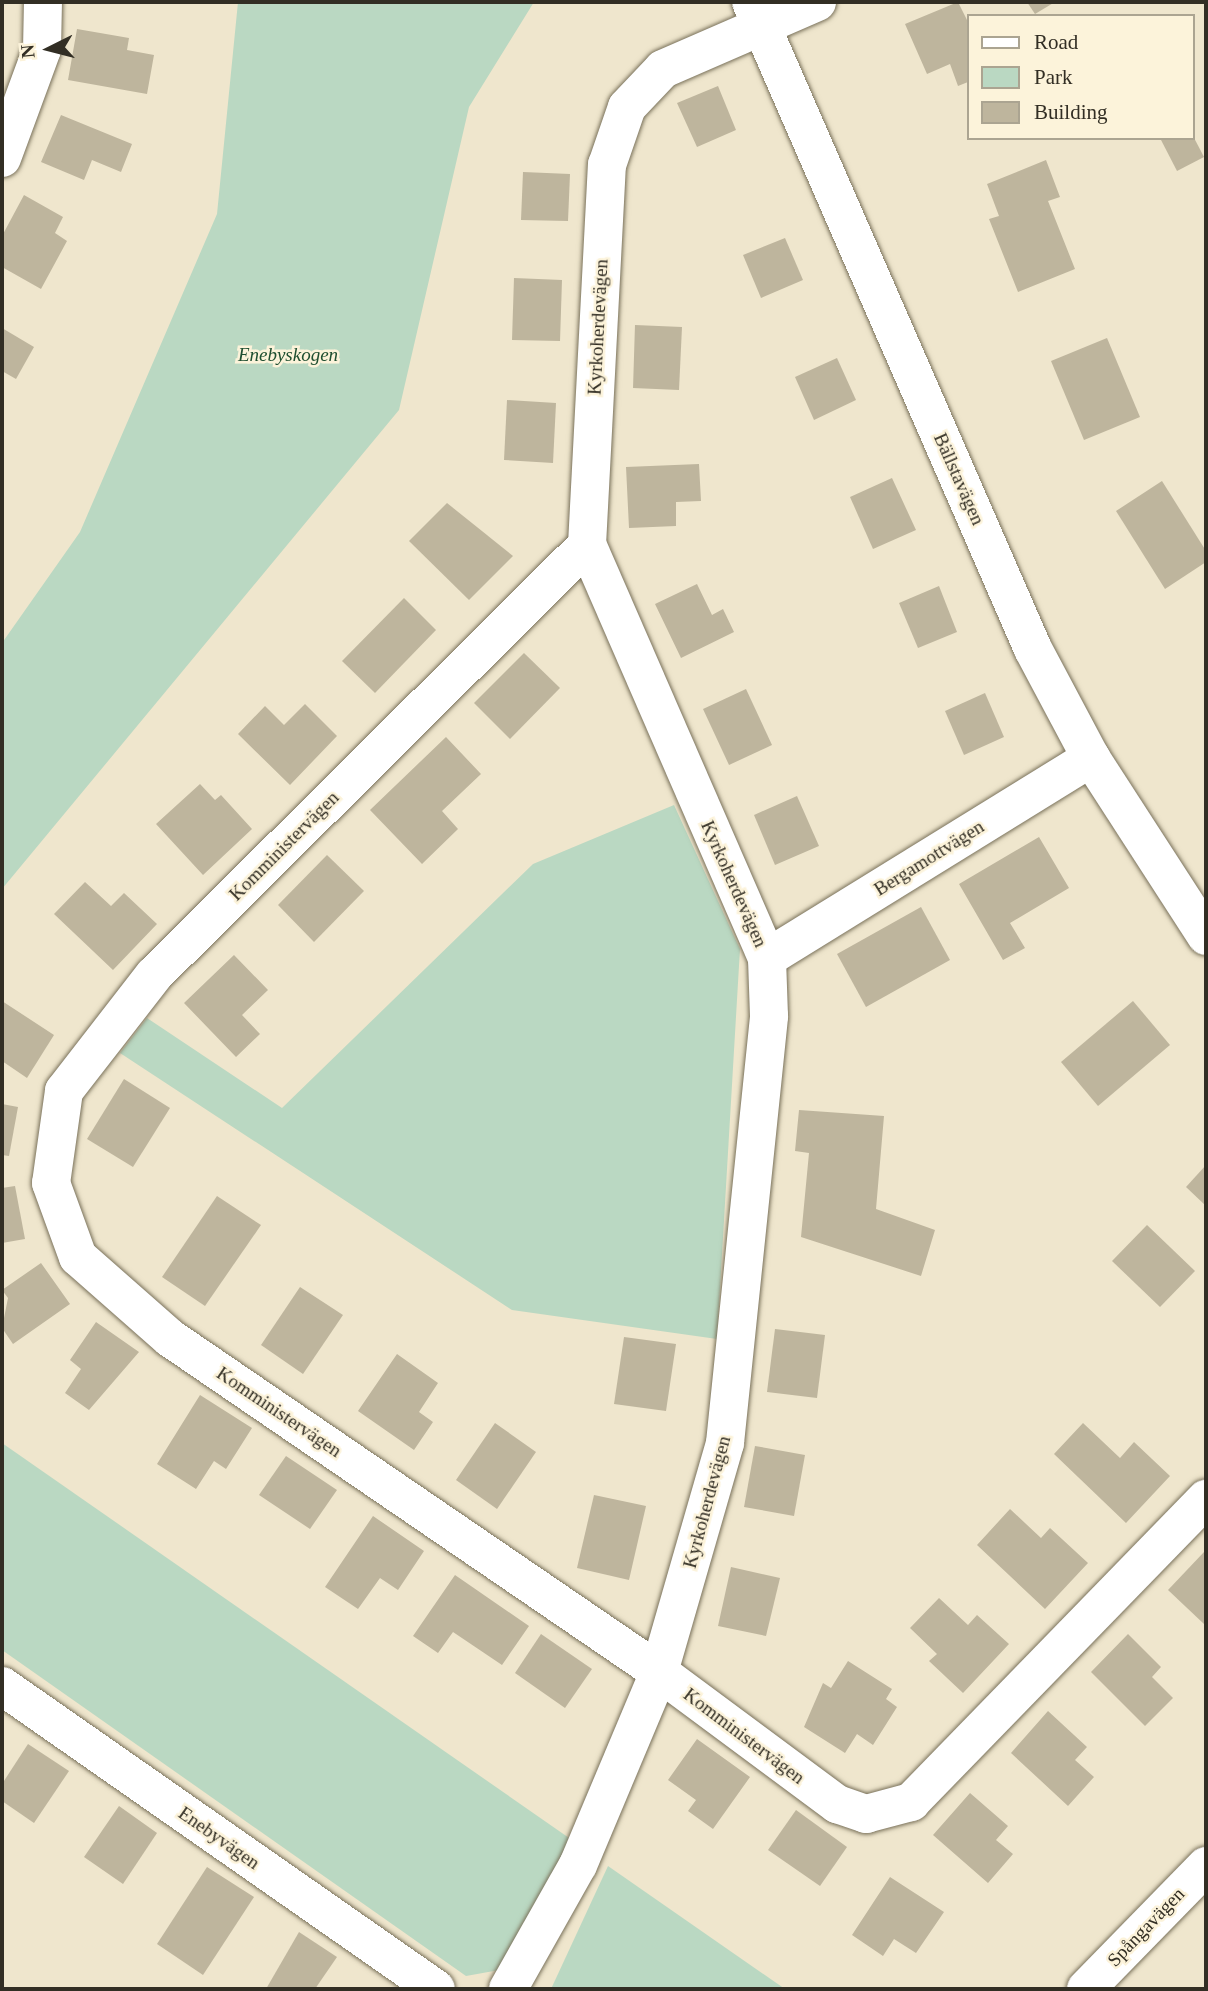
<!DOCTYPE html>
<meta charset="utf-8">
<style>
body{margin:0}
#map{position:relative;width:1208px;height:1991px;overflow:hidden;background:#efe6cd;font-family:Georgia,serif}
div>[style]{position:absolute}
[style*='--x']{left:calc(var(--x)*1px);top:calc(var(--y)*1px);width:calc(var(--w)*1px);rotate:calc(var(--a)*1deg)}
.green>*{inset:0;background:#bad8c2}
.building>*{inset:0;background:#beb59d}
.roads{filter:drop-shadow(0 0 2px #79715a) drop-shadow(0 0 2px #79715a)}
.street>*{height:38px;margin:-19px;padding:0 19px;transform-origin:19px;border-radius:19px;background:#fff}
.secondary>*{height:38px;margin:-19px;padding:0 19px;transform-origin:19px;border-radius:19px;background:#fff}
span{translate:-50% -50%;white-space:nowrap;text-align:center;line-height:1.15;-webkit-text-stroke:5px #fcf3da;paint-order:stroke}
.street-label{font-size:19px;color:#322e24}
.park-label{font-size:19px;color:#1f4f31;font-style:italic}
.frame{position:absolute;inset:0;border:4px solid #322e24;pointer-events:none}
.legend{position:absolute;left:967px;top:14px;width:228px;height:126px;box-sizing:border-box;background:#fcf3da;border:2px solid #aba491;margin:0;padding:9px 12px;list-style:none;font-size:21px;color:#322e24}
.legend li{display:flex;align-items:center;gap:14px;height:35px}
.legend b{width:35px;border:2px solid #aba491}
.north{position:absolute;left:14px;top:14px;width:70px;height:70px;-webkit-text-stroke:5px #fcf3da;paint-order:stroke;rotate:264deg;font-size:19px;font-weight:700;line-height:28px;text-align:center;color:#322e24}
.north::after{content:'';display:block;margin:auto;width:24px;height:32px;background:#322e24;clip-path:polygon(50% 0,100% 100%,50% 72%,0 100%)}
</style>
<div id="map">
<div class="green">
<i style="clip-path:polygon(238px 2px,534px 2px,469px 107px,399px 410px,2px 889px,2px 643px,80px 532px,217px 214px)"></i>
<i style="clip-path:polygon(674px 805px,740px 949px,717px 1339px,512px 1310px,120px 1053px,147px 1018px,282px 1108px,533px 864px)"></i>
<i style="clip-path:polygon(2px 1443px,572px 1840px,505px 1969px,466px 1976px,2px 1650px)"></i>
<i style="clip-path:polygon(608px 1866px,785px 1989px,551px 1989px)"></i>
</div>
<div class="building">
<i style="clip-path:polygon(958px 2px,968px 22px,968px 82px,958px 86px,950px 64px,927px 74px,905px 24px)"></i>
<i style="clip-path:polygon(1027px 2px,1055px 2px,1035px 14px)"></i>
<i style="clip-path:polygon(77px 29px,129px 38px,127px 50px,154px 55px,147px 94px,68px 80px)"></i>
<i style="clip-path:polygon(718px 86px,736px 130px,697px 147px,677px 103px)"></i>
<i style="clip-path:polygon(61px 115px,132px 144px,121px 172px,92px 160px,84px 180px,41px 162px)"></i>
<i style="clip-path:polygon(1192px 134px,1204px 157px,1177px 171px,1160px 138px)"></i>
<i style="clip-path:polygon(1046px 160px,1060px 197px,1048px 201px,1075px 269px,1018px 292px,989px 219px,999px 216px,987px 184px)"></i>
<i style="clip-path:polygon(523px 172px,570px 174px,568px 221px,521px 220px)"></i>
<i style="clip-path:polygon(24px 195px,63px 217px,55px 233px,67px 241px,41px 289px,2px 267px,2px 236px)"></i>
<i style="clip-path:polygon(785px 238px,803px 280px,761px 298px,743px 255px)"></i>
<i style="clip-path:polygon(514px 278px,562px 280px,560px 341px,512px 340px)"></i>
<i style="clip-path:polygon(635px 325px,682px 327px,679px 390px,633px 388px)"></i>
<i style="clip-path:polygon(2px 328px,34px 347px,16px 379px,2px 371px)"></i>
<i style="clip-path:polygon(1107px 338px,1140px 417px,1084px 440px,1051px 361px)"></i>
<i style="clip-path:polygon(837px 358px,856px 400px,814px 420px,795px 377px)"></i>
<i style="clip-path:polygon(507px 400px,556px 403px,553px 463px,504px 460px)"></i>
<i style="clip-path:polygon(699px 464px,701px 501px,676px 502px,676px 526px,629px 528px,626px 467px)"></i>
<i style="clip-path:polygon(892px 478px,916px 530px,873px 549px,850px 497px)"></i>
<i style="clip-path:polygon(1162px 481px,1206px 551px,1206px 562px,1165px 589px,1116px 511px)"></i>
<i style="clip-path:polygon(447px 503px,513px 556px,469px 600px,409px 541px)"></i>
<i style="clip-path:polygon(697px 584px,712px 615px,723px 609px,734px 632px,681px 658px,655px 604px)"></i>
<i style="clip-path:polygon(939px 586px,957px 632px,918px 648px,899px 603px)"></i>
<i style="clip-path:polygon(404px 598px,436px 630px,375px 693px,342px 661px)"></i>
<i style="clip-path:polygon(524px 653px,560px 688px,510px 739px,474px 703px)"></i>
<i style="clip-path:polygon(746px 689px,772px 745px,729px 765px,703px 709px)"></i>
<i style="clip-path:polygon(985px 693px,1004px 737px,964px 755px,945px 711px)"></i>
<i style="clip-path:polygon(305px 704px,337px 736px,290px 785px,238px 734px,265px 706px,284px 725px)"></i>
<i style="clip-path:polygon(446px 737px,481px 774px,442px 811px,458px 829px,422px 864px,370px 810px)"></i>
<i style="clip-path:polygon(200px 784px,215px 800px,221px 795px,252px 829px,203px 875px,156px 824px)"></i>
<i style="clip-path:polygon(797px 796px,819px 846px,775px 865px,754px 815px)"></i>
<i style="clip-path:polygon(1039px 837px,1069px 888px,1010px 923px,1025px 948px,1003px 960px,959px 884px)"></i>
<i style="clip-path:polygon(327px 855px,364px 891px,314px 942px,278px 905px)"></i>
<i style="clip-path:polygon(85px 882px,111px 906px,124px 893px,157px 924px,113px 970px,54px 914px)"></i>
<i style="clip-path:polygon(921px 907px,950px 960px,866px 1007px,837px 954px)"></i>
<i style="clip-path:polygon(234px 955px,268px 990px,242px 1015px,260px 1034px,236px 1057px,184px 1003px)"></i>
<i style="clip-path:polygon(2px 1001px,54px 1035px,27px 1078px,2px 1061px)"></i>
<i style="clip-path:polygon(1133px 1001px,1170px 1045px,1098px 1106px,1061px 1062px)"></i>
<i style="clip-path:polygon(124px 1079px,170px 1108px,133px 1167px,87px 1139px)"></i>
<i style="clip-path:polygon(2px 1104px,18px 1107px,9px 1156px,2px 1155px)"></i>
<i style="clip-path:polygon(799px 1110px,884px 1116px,876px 1209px,935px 1230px,921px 1276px,801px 1237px,809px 1153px,795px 1151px)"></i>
<i style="clip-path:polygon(1206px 1165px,1206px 1206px,1186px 1187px)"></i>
<i style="clip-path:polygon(15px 1186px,25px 1239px,2px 1243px,2px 1188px)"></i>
<i style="clip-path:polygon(217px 1196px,261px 1225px,205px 1306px,162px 1277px)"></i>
<i style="clip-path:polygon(1147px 1225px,1195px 1271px,1160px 1307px,1112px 1261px)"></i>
<i style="clip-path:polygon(41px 1263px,70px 1304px,13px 1344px,2px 1328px,8px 1298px,2px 1290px)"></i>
<i style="clip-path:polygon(300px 1287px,343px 1315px,303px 1374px,261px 1345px)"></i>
<i style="clip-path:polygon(96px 1322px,139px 1352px,89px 1410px,65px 1393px,81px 1369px,70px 1360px)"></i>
<i style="clip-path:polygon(775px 1329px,825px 1335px,817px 1398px,767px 1392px)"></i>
<i style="clip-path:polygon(624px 1337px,676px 1344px,666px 1411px,614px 1404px)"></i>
<i style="clip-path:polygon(397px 1354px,438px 1383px,419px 1412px,433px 1422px,414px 1450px,358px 1411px)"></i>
<i style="clip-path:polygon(200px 1395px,252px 1428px,226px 1469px,214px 1461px,196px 1489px,157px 1464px)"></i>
<i style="clip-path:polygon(495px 1423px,536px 1452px,497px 1509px,456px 1480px)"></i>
<i style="clip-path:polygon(1083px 1423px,1120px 1458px,1134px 1442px,1170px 1476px,1126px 1523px,1054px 1454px)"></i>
<i style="clip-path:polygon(755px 1446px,805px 1455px,794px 1516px,744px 1507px)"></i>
<i style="clip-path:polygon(286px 1456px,337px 1490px,310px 1529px,259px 1495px)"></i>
<i style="clip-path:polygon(594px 1495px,646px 1506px,629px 1580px,577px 1568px)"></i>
<i style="clip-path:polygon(1010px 1509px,1041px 1538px,1050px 1528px,1088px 1563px,1045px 1609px,977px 1545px)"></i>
<i style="clip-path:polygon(373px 1516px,424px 1551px,398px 1590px,380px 1578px,358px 1609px,325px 1587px)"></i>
<i style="clip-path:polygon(1204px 1552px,1206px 1621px,1204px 1624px,1168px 1590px)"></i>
<i style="clip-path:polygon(731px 1567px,780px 1578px,766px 1636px,718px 1626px)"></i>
<i style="clip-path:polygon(455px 1575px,529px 1626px,502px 1665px,453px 1632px,438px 1653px,413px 1636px)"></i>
<i style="clip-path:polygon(939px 1598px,968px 1625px,977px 1615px,1009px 1644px,963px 1693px,929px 1661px,937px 1654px,910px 1628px)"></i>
<i style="clip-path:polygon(541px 1634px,592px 1669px,565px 1708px,515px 1673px)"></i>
<i style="clip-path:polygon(1128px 1634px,1161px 1667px,1152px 1677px,1173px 1698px,1145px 1726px,1091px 1672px)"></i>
<i style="clip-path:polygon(848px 1661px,892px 1689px,886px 1699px,897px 1707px,873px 1745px,857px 1734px,845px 1753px,804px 1727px,823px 1683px,831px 1688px)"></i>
<i style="clip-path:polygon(1048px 1711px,1087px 1747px,1075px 1760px,1094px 1777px,1068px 1806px,1011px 1753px)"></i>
<i style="clip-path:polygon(697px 1739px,750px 1777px,713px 1829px,688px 1811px,696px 1800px,668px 1780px)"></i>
<i style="clip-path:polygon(28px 1744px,69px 1771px,34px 1823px,2px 1801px,2px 1784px)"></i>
<i style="clip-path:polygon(970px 1793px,1008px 1826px,996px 1840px,1013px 1854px,988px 1883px,933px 1835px)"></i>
<i style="clip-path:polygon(119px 1806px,157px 1833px,123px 1884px,84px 1857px)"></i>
<i style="clip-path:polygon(796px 1810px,847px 1847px,820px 1886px,768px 1850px)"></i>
<i style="clip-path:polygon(207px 1867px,254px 1897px,203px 1975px,157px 1944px)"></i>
<i style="clip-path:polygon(890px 1877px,944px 1912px,916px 1953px,894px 1939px,883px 1956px,852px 1935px)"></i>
<i style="clip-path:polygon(299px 1932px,337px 1957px,315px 1989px,266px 1989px)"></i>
</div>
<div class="roads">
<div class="street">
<i style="--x:2;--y:158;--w:116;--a:-69.8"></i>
<i style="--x:42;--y:49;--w:47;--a:-88.8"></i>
<i style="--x:587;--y:545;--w:610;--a:135.2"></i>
<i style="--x:154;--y:975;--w:147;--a:127.8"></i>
<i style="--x:64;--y:1091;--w:93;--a:98"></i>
<i style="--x:51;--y:1183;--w:79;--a:70"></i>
<i style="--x:78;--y:1257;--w:123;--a:41.4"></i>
<i style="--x:170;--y:1338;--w:592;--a:34.33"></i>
<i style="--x:659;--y:1672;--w:222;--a:36.6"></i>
<i style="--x:837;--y:1804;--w:31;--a:19"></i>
<i style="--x:866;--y:1814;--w:47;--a:-14.9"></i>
<i style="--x:911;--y:1802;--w:423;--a:-45.8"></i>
<i style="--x:767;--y:958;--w:381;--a:-31.7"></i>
<i style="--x:2;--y:1686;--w:529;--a:34.92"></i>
<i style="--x:508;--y:1989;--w:142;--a:-60.6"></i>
<i style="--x:578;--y:1865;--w:209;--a:-67.2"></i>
<i style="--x:659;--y:1672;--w:238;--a:-73.9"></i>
<i style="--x:725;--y:1443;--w:429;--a:-84.1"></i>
<i style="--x:769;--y:1016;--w:58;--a:-92"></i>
<i style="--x:767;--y:958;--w:451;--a:-113.5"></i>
<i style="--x:587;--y:545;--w:381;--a:-87"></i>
<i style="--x:607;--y:165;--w:61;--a:-71"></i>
<i style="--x:627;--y:107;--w:52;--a:-46.5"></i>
<i style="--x:663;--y:69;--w:168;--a:-23.5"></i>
</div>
<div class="secondary">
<i style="--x:751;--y:2;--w:706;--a:66.45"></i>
<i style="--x:1033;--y:649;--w:123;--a:62"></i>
<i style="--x:1091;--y:758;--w:212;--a:57.1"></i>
<i style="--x:1086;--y:1989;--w:172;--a:-45.7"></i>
</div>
</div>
<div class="street-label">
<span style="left:598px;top:327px;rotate:-87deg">Kyrkoherdevägen</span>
<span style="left:959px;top:479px;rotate:66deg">Bällstavägen</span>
<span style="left:284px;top:846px;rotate:-45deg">Komministervägen</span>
<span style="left:929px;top:858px;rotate:-32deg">Bergamottvägen</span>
<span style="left:734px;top:884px;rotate:66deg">Kyrkoherdevägen</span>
<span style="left:279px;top:1412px;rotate:34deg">Komministervägen</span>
<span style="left:707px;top:1502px;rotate:-75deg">Kyrkoherdevägen</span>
<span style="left:744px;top:1736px;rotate:37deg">Komministervägen</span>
<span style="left:219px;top:1838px;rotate:35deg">Enebyvägen</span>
<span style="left:1146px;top:1927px;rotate:-46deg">Spångavägen</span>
</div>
<div class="park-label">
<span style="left:288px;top:355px">Enebyskogen</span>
</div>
<div class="frame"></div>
<ul class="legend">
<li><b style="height:9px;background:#fff"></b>Road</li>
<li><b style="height:19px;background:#bad8c2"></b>Park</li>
<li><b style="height:19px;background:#beb59d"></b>Building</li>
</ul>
<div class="north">N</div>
</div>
